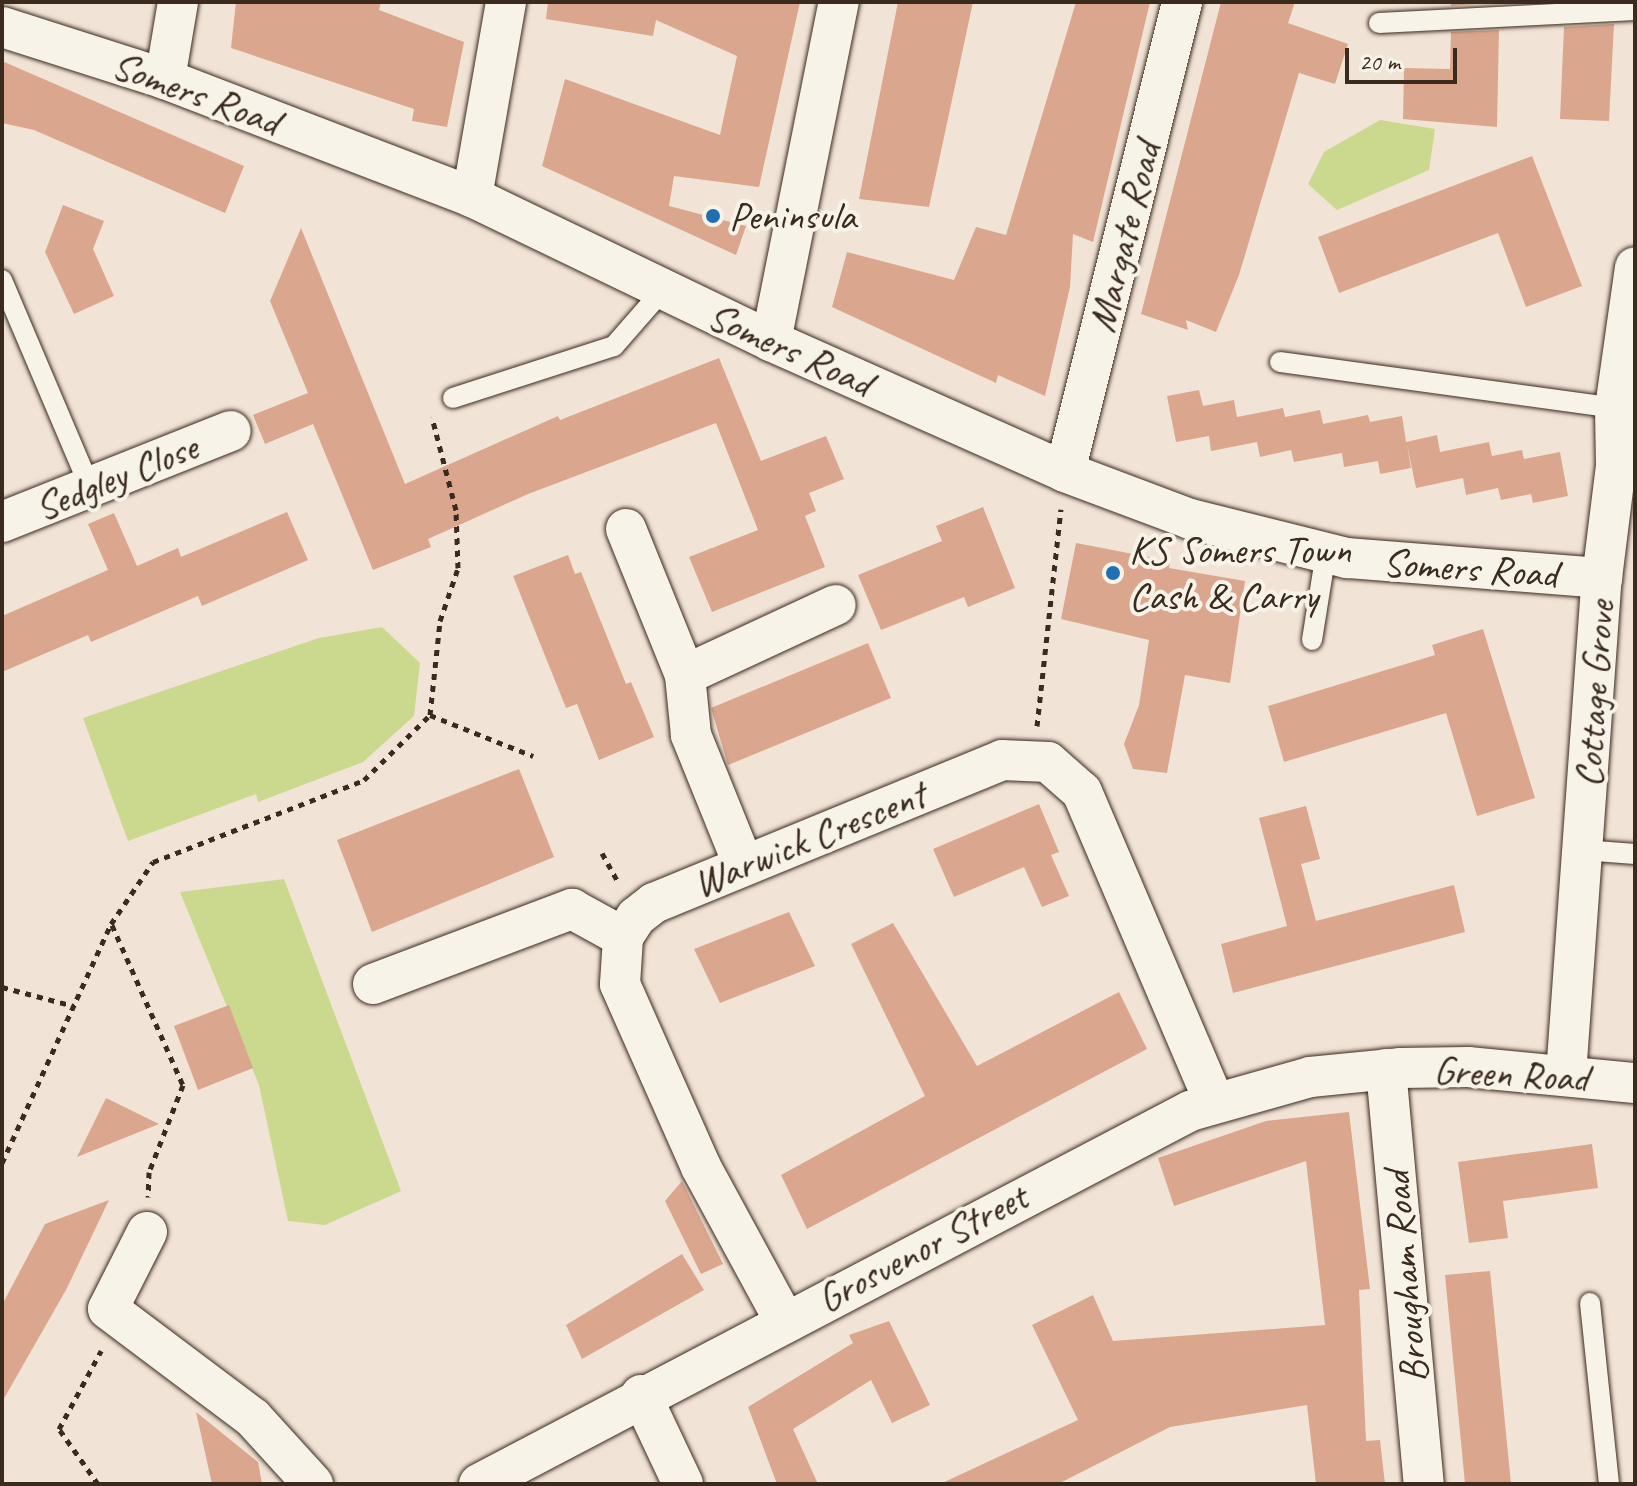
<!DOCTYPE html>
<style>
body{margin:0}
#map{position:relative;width:1637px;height:1486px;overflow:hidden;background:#f1e4d6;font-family:Caveat,sans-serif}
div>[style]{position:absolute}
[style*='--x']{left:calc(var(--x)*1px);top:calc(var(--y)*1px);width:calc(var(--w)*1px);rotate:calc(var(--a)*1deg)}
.green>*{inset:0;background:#cad98d}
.building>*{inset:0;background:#daa78e}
.path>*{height:5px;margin-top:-2.5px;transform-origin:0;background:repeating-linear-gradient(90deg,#3b2a1e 0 6px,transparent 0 12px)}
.roads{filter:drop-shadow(0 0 2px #3b2a1e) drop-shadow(0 0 2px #3b2a1e)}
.service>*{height:20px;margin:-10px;padding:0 10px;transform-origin:10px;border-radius:10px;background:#f7f3e8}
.minor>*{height:40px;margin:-20px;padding:0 20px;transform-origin:20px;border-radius:20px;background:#f7f3e8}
.dots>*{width:22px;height:22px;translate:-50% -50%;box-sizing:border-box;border:4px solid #f7f3e8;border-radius:50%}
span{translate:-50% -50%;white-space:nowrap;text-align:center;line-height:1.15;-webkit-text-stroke:8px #f7f3e8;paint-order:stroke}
.street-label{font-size:40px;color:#3b2a1e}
.poi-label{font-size:40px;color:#3b2a1e}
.left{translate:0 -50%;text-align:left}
.frame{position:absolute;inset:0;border:4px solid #3b2a1e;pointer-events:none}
.scale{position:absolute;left:1345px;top:48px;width:112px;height:36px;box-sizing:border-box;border:4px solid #3b2a1e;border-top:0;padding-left:10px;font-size:24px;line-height:28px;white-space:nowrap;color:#3b2a1e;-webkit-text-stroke:6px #f7f3e8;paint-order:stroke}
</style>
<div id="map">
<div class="green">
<i style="clip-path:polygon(1380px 120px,1435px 129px,1429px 170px,1337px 210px,1308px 184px,1324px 152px)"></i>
<i style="clip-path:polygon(382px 627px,420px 663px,414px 716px,363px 762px,258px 802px,256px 794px,128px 841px,83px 718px,319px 638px)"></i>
<i style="clip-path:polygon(284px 879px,401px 1191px,325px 1225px,288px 1221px,259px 1085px,180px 892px)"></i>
</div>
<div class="building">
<i style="clip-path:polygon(236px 2px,381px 2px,379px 10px,464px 42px,447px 127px,412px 121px,414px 109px,231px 48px)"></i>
<i style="clip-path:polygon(548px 2px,800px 2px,759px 187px,674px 176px,669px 206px,746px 226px,736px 255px,542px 166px,565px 79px,720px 135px,737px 56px,656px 20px,653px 36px,546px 19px)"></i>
<i style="clip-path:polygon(898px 2px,973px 2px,929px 207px,859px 199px)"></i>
<i style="clip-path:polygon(1076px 2px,1150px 2px,1093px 242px,1073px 234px,1070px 287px,1045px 396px,998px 375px,996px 383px,832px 307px,847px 252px,954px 280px,976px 227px,1006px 235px)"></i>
<i style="clip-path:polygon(1221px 2px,1295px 2px,1288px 23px,1348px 44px,1335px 84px,1299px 73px,1239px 275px,1216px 332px,1186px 320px,1188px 330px,1141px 314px)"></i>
<i style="clip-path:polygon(1451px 2px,1500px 2px,1451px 6px)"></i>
<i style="clip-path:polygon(1614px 24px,1609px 121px,1560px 119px,1564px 27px)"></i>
<i style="clip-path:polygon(1499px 30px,1497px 127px,1403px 119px,1404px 68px,1450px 69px,1451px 32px)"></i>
<i style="clip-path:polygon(2px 61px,244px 166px,225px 213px,34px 130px,2px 123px)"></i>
<i style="clip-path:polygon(1532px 156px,1582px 286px,1526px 307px,1498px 233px,1339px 293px,1318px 237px)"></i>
<i style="clip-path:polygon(63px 205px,104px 221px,93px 249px,114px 296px,74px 314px,45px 252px)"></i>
<i style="clip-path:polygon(301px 228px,405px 484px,558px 416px,560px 420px,719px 358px,761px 461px,826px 436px,844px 479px,809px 493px,816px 511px,805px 516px,825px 567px,712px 612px,689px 557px,758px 530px,716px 423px,528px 494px,428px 539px,431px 547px,373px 570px,313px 424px,265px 444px,253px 415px,308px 393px,270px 301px)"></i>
<i style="clip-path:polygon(1199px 390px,1203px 406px,1234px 400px,1237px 417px,1283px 408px,1285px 417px,1320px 410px,1323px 424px,1368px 415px,1370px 422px,1402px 416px,1406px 442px,1437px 435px,1440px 452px,1489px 442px,1492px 456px,1522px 450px,1524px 459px,1560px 452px,1568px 496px,1533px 503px,1531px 494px,1501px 500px,1498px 488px,1466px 495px,1463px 478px,1416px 488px,1407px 444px,1411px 468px,1380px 474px,1378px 461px,1344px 467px,1342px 453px,1294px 462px,1291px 450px,1260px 457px,1257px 442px,1211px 451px,1209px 436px,1176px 442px,1167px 396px)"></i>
<i style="clip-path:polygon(983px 507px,1015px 588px,968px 607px,964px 597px,881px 630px,858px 575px,942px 541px,936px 526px)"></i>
<i style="clip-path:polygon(287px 512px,308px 560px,202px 606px,198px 596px,91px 642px,88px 635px,2px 672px,2px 616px,108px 570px,88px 524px,114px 513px,137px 566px,178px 548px,181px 557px)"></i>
<i style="clip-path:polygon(1076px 543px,1170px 561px,1169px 568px,1245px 581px,1230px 683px,1185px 675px,1167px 773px,1133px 769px,1124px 744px,1139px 705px,1149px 640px,1061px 619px)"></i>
<i style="clip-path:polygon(568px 555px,575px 574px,581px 572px,626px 684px,631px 682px,654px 737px,599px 760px,577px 704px,566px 708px,513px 576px)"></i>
<i style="clip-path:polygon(1483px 629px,1535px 798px,1477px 816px,1446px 713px,1284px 762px,1268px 706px,1435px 655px,1432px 645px)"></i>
<i style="clip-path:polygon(868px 643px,891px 698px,728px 765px,711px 708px)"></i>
<i style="clip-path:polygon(519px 769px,554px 857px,372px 932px,337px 840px)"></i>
<i style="clip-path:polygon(1039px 804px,1059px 852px,1051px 855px,1069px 896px,1042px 907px,1024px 867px,954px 897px,933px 849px)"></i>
<i style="clip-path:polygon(1306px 806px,1320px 859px,1301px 864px,1316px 921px,1454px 885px,1465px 932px,1233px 993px,1221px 944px,1287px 926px,1259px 818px)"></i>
<i style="clip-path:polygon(789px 912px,815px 966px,720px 1003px,694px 949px)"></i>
<i style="clip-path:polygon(893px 923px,977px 1066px,1119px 992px,1147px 1049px,807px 1229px,781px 1175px,925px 1096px,851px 944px)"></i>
<i style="clip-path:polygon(229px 1005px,253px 1068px,198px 1090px,174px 1026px)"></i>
<i style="clip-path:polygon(106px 1098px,159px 1124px,77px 1157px)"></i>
<i style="clip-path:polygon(1349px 1112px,1370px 1289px,1359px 1290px,1366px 1441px,1380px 1440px,1385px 1484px,1316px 1484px,1307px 1405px,1170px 1427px,1058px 1484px,940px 1484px,1078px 1420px,1032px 1325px,1093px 1295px,1113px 1341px,1325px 1325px,1306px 1161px,1174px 1206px,1158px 1158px,1266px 1121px)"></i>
<i style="clip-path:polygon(1592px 1144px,1598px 1188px,1503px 1201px,1508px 1238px,1469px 1243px,1458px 1162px)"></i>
<i style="clip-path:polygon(682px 1181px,723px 1264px,701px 1274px,665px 1201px)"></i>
<i style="clip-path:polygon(109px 1200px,66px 1290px,2px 1402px,2px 1305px,45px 1224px)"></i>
<i style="clip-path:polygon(682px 1254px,704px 1290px,582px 1359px,566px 1325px)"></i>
<i style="clip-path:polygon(1490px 1271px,1511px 1484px,1465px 1484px,1445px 1275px)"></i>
<i style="clip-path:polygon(889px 1321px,930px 1405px,892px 1423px,871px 1380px,793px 1429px,818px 1484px,777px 1484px,748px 1407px,853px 1343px,849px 1335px)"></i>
<i style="clip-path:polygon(196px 1412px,258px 1462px,262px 1484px,212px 1484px)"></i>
</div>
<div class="path">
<i style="--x:430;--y:715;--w:111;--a:21.7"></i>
<i style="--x:1037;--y:726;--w:218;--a:-83.7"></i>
<i style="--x:602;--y:853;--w:35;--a:61"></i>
<i style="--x:112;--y:925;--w:175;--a:66.1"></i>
<i style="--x:183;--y:1085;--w:93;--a:111.3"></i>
<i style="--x:149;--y:1172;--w:25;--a:92"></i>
<i style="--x:2;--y:987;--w:74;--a:14.8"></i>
<i style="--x:2;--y:1163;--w:263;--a:-65.5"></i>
<i style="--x:111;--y:924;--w:75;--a:-55.9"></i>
<i style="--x:153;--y:862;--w:226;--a:-21.2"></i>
<i style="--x:364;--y:780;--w:93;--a:-44.6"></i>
<i style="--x:430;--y:715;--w:95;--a:-83.9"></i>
<i style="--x:440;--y:621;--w:56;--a:-71.2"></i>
<i style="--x:458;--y:568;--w:58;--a:-92"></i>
<i style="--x:456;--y:510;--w:96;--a:-104.5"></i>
<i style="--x:98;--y:1484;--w:67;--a:-125.3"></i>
<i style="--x:59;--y:1429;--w:89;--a:-61.7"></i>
</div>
<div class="roads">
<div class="service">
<i style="--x:1379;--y:23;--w:256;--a:-2.9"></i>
<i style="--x:2;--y:280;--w:225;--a:67"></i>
<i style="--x:1280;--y:362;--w:338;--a:7.8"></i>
<i style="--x:453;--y:398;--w:169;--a:-17.9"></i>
<i style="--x:614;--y:346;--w:73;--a:-48.9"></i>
<i style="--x:1312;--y:640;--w:88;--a:-80.9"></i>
<i style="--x:1583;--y:850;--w:52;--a:4.4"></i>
<i style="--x:1590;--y:1303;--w:182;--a:84"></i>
</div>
<div class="minor">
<i style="--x:2;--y:27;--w:171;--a:17.7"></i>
<i style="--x:165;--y:79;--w:329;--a:21"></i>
<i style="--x:472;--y:197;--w:332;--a:25.7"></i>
<i style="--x:771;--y:341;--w:322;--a:24"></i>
<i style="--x:1065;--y:472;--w:134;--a:20.6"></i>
<i style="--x:1190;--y:519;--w:162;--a:14"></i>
<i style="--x:1347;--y:558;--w:256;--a:4.5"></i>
<i style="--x:165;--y:79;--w:78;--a:-80.4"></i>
<i style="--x:472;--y:197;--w:198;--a:-80.1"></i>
<i style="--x:771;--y:341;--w:346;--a:-78.7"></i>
<i style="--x:1065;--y:472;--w:484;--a:-76"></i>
<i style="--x:2;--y:522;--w:246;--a:-21.7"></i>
<i style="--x:626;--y:529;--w:157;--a:68"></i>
<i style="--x:685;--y:675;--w:60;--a:84.3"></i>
<i style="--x:691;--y:735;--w:141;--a:68"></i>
<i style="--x:685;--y:675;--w:166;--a:-24.9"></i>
<i style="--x:373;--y:984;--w:213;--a:-20.7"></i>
<i style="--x:572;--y:909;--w:58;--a:28.8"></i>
<i style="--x:1386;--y:1069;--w:417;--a:84.8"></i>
<i style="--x:1566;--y:1075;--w:498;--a:-85.9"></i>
<i style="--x:1602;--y:578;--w:113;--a:-82.9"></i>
<i style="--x:1616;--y:466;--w:58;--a:-91"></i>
<i style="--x:1615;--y:408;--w:142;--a:-81.9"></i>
<i style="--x:147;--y:1232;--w:86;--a:116.9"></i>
<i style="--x:108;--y:1309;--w:181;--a:36.9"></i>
<i style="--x:253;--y:1418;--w:89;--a:47.7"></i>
<i style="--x:784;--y:1320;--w:174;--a:-118.5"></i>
<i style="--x:701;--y:1167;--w:200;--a:-113.9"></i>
<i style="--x:620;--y:984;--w:47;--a:-86.3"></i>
<i style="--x:623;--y:937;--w:24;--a:-57"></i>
<i style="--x:636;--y:917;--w:23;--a:-38"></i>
<i style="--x:654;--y:903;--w:376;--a:-22.3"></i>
<i style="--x:1002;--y:760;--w:46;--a:2.5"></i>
<i style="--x:1048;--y:762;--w:45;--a:41.4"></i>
<i style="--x:1082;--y:792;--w:337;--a:66.9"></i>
<i style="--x:641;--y:1395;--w:98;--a:64.7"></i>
<i style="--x:479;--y:1484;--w:803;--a:-27.68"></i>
<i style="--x:1190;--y:1111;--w:125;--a:-15.8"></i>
<i style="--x:1310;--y:1077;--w:90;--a:-5.7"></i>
<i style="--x:1400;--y:1068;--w:68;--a:-0.8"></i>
<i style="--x:1468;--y:1067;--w:168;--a:5.5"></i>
</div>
</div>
<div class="dots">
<i style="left:713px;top:216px;background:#1f6fb2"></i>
<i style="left:1113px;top:573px;background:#1f6fb2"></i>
</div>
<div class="street-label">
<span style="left:196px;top:93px;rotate:20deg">Somers Road</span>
<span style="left:1124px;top:237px;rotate:-76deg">Margate Road</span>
<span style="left:790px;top:349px;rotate:24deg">Somers Road</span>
<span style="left:116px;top:477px;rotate:-22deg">Sedgley Close</span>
<span style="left:1470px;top:568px;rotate:4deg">Somers Road</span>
<span style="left:1594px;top:694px;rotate:-86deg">Cottage Grove</span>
<span style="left:809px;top:839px;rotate:-22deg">Warwick Crescent</span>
<span style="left:1511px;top:1074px;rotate:3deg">Green Road</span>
<span style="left:922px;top:1248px;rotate:-28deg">Grosvenor Street</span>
<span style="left:1405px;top:1277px;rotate:-95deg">Brougham Road</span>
</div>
<div class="poi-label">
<span class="left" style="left:729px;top:216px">Peninsula</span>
<span class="left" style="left:1129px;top:573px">KS Somers Town<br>Cash &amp; Carry</span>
</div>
<div class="frame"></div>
<div class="scale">20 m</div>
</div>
